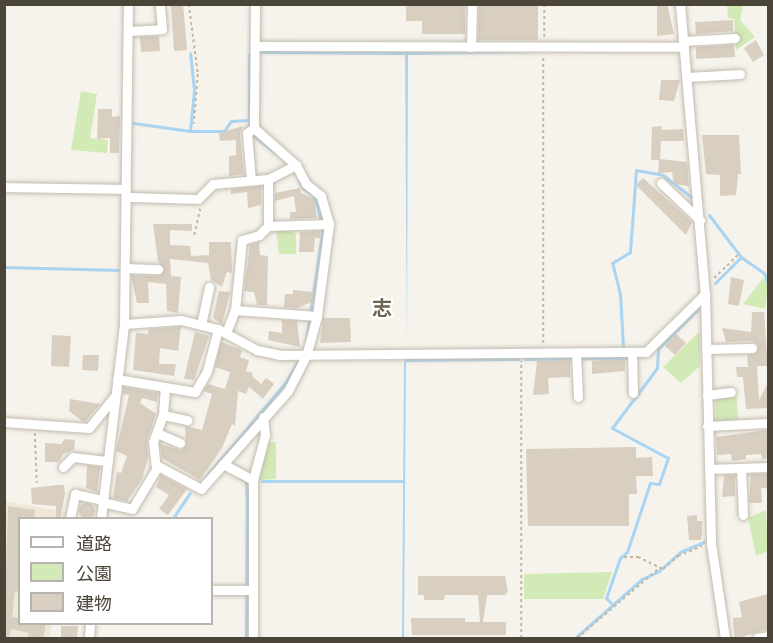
<!DOCTYPE html>
<meta charset="utf-8">
<style>
body{margin:0}
#map{position:relative;width:773px;height:643px;overflow:hidden;background:#f6f3ec;font-family:Barlow,"Noto Sans JP",sans-serif}
div>[style]{position:absolute}
[style*='--x']{left:calc(var(--x)*1px);top:calc(var(--y)*1px);width:calc(var(--w)*1px);rotate:calc(var(--a)*1deg)}
.education>*{inset:0;background:#efe8d6}
.green>*{inset:0;background:#d2eab5}
.water>*{inset:0;background:#a9d4f2}
.stream>*{height:3px;margin:-1.5px;padding:0 1.5px;transform-origin:1.5px;border-radius:1.5px;background:#a9d4f2}
.building>*{inset:0;background:#d8cfc1}
.round{border-radius:50%}
.path>*{height:1.5px;margin-top:-0.75px;transform-origin:0;background:repeating-linear-gradient(90deg,#c4b79f 0 3px,transparent 0 6px)}
.roads{filter:drop-shadow(0 0 2px #c2bbae) drop-shadow(0 0 2px #c2bbae)}
.minor>*{height:9px;margin:-4.5px;padding:0 4.5px;transform-origin:4.5px;border-radius:4.5px;background:#fff}
span{translate:-50% -50%;white-space:nowrap;text-align:center;line-height:1.15;-webkit-text-stroke:4.5px #fff;paint-order:stroke}
.quarter-label{font-size:20px;color:#6e6250;font-weight:700}
.frame{position:absolute;inset:0;border:6px solid #4b4439;pointer-events:none}
.legend{position:absolute;left:18px;top:517px;width:195px;height:108px;box-sizing:border-box;background:#fff;border:2px solid #b7b4b0;margin:0;padding:8px 10px;list-style:none;font-size:18px;color:#4b4439}
.legend li{display:flex;align-items:center;gap:12px;height:30px}
.legend b{width:30px;border:2px solid #b7b4b0}
</style>
<div id="map">
<div class="education">
<i style="clip-path:polygon(4px 501px,67px 512px,66px 518px,20px 518px,20px 624px,52px 624px,49px 638px,5px 638px)"></i>
</div>
<div class="green">
<i style="clip-path:polygon(727px 5px,743px 5px,740px 20px,755px 37px,736px 50px,734px 19px,728px 18px)"></i>
<i style="clip-path:polygon(81px 91px,97px 94px,90px 138px,108px 140px,107px 153px,71px 150px)"></i>
<i style="clip-path:polygon(289px 230px,296px 234px,296px 254px,279px 254px,276px 231px)"></i>
<i style="clip-path:polygon(764px 277px,768px 286px,765px 309px,743px 304px)"></i>
<i style="clip-path:polygon(700px 331px,700px 366px,681px 383px,663px 367px)"></i>
<i style="clip-path:polygon(737px 396px,738px 421px,716px 423px,716px 399px)"></i>
<i style="clip-path:polygon(267px 442px,276px 442px,276px 479px,259px 480px)"></i>
<i style="clip-path:polygon(766px 510px,768px 551px,756px 556px,748px 518px)"></i>
<i style="clip-path:polygon(612px 572px,603px 599px,524px 599px,524px 574px)"></i>
</div>
<div class="water">
<i style="clip-path:polygon(259px 51px,539px 53px,408px 55px,407px 349px,405px 55px,259px 54px)"></i>
<i style="clip-path:polygon(406px 359px,404px 638px,402px 638px,404px 362px)"></i>
</div>
<div class="stream">
<i style="--x:249;--y:54;--w:73;--a:90"></i>
<i style="--x:249;--y:127;--w:9;--a:69"></i>
<i style="--x:252;--y:135;--w:30;--a:37"></i>
<i style="--x:133;--y:123;--w:58;--a:8"></i>
<i style="--x:190;--y:131;--w:34;--a:0"></i>
<i style="--x:224;--y:131;--w:12;--a:-55"></i>
<i style="--x:231;--y:121;--w:18;--a:-3"></i>
<i style="--x:190;--y:131;--w:41;--a:-84.4"></i>
<i style="--x:194;--y:90;--w:37;--a:-96"></i>
<i style="--x:299;--y:180;--w:9;--a:63"></i>
<i style="--x:303;--y:188;--w:14;--a:36"></i>
<i style="--x:314;--y:196;--w:32;--a:74"></i>
<i style="--x:323;--y:227;--w:115;--a:98.5"></i>
<i style="--x:709;--y:215;--w:53;--a:52.7"></i>
<i style="--x:741;--y:257;--w:28;--a:35"></i>
<i style="--x:764;--y:273;--w:11;--a:68"></i>
<i style="--x:4;--y:267;--w:114;--a:1.5"></i>
<i style="--x:715;--y:283;--w:37;--a:-45"></i>
<i style="--x:623;--y:347;--w:53;--a:-93.2"></i>
<i style="--x:620;--y:294;--w:32;--a:-104"></i>
<i style="--x:612;--y:263;--w:21;--a:-31"></i>
<i style="--x:630;--y:252;--w:82;--a:-85.8"></i>
<i style="--x:636;--y:170;--w:27;--a:10"></i>
<i style="--x:663;--y:175;--w:37;--a:38"></i>
<i style="--x:525;--y:359;--w:103;--a:-0.6"></i>
<i style="--x:406;--y:360;--w:112;--a:-0.5"></i>
<i style="--x:240;--y:478;--w:7;--a:27"></i>
<i style="--x:246;--y:481;--w:17;--a:87"></i>
<i style="--x:247;--y:498;--w:140;--a:90.4"></i>
<i style="--x:204;--y:479;--w:126;--a:-49.8"></i>
<i style="--x:285;--y:383;--w:29;--a:-59"></i>
<i style="--x:262;--y:481;--w:141;--a:0"></i>
<i style="--x:173;--y:518;--w:30;--a:-56"></i>
<i style="--x:613;--y:605;--w:10;--a:-135"></i>
<i style="--x:606;--y:598;--w:42;--a:-70.7"></i>
<i style="--x:620;--y:558;--w:9;--a:-41"></i>
<i style="--x:627;--y:552;--w:73;--a:-71.6"></i>
<i style="--x:650;--y:483;--w:9;--a:6"></i>
<i style="--x:659;--y:484;--w:28;--a:-71"></i>
<i style="--x:668;--y:458;--w:64;--a:-151.8"></i>
<i style="--x:612;--y:428;--w:75;--a:-53.1"></i>
<i style="--x:657;--y:368;--w:19;--a:-87"></i>
<i style="--x:658;--y:349;--w:55;--a:-45"></i>
<i style="--x:575;--y:638;--w:89;--a:-41.4"></i>
<i style="--x:642;--y:579;--w:19;--a:-25"></i>
<i style="--x:659;--y:571;--w:28;--a:-42"></i>
<i style="--x:680;--y:552;--w:26;--a:-23"></i>
</div>
<div class="building">
<i style="clip-path:polygon(183px 4px,187px 50px,174px 51px,171px 6px)"></i>
<i style="clip-path:polygon(406px 4px,465px 4px,465px 34px,422px 34px,422px 21px,406px 21px)"></i>
<i style="clip-path:polygon(479px 4px,538px 4px,538px 40px,478px 40px)"></i>
<i style="clip-path:polygon(657px 4px,667px 4px,674px 34px,657px 36px)"></i>
<i style="clip-path:polygon(733px 20px,733px 31px,696px 34px,695px 22px)"></i>
<i style="clip-path:polygon(159px 36px,160px 51px,141px 52px,140px 37px)"></i>
<i style="clip-path:polygon(756px 40px,764px 55px,753px 62px,744px 48px)"></i>
<i style="clip-path:polygon(734px 45px,735px 57px,696px 59px,696px 47px)"></i>
<i style="clip-path:polygon(661px 80px,680px 80px,674px 101px,659px 100px)"></i>
<i style="clip-path:polygon(98px 109px,112px 109px,112px 117px,120px 116px,119px 153px,110px 153px,110px 138px,97px 139px)"></i>
<i style="clip-path:polygon(243px 126px,240px 134px,244px 174px,229px 176px,229px 156px,236px 155px,236px 140px,220px 141px,219px 133px)"></i>
<i style="clip-path:polygon(662px 126px,662px 130px,683px 129px,684px 141px,661px 141px,660px 159px,687px 162px,689px 186px,674px 184px,672px 172px,658px 173px,659px 160px,651px 160px,652px 127px)"></i>
<i style="clip-path:polygon(702px 135px,739px 135px,741px 174px,738px 174px,736px 195px,720px 196px,720px 175px,706px 174px)"></i>
<i style="clip-path:polygon(643px 178px,692px 222px,686px 235px,636px 185px)"></i>
<i style="clip-path:polygon(261px 186px,261px 205px,248px 208px,247px 192px,231px 194px,231px 189px)"></i>
<i style="clip-path:polygon(300px 188px,301px 193px,314px 199px,317px 218px,290px 219px,290px 212px,296px 212px,294px 196px,275px 201px,275px 193px)"></i>
<i style="clip-path:polygon(153px 224px,192px 224px,192px 231px,170px 230px,170px 245px,190px 246px,191px 256px,209px 255px,209px 242px,231px 242px,232px 273px,227px 272px,222px 287px,211px 280px,208px 263px,170px 259px,171px 276px,181px 277px,178px 313px,167px 311px,166px 284px,148px 282px,149px 303px,137px 303px,131px 275px,158px 276px,165px 270px,158px 262px)"></i>
<i style="clip-path:polygon(321px 231px,320px 238px,315px 238px,314px 252px,299px 252px,300px 232px)"></i>
<i style="clip-path:polygon(259px 242px,260px 255px,268px 256px,267px 305px,257px 305px,254px 292px,244px 291px,250px 245px)"></i>
<i style="clip-path:polygon(731px 277px,744px 280px,739px 306px,728px 304px)"></i>
<i style="clip-path:polygon(293px 290px,313px 292px,312px 302px,297px 308px,284px 307px,285px 294px,293px 294px)"></i>
<i style="clip-path:polygon(219px 291px,230px 292px,222px 324px,213px 318px)"></i>
<i style="clip-path:polygon(752px 312px,764px 312px,768px 366px,757px 366px,759px 400px,768px 383px,768px 408px,746px 409px,743px 377px,737px 377px,736px 367px,748px 367px,747px 355px,756px 353px,758px 345px,752px 341px,726px 342px,722px 328px,751px 332px)"></i>
<i style="clip-path:polygon(323px 318px,350px 318px,351px 342px,320px 343px)"></i>
<i style="clip-path:polygon(282px 320px,297px 321px,300px 347px,268px 340px,269px 331px,282px 333px)"></i>
<i style="clip-path:polygon(181px 327px,178px 351px,160px 348px,159px 364px,176px 364px,174px 376px,133px 370px,136px 333px,148px 334px,149px 329px)"></i>
<i style="clip-path:polygon(195px 332px,209px 336px,194px 380px,184px 379px)"></i>
<i style="clip-path:polygon(676px 334px,686px 343px,675px 355px,665px 346px)"></i>
<i style="clip-path:polygon(52px 335px,71px 336px,69px 367px,51px 366px)"></i>
<i style="clip-path:polygon(221px 342px,242px 350px,240px 357px,249px 360px,246px 371px,253px 373px,252px 376px,261px 384px,266px 378px,274px 384px,263px 399px,249px 387px,246px 394px,238px 391px,235px 426px,232px 424px,222px 448px,200px 480px,162px 458px,160px 444px,181px 450px,186px 445px,185px 426px,202px 430px,212px 394px,203px 391px,208px 384px,225px 389px,230px 372px,215px 367px)"></i>
<i style="clip-path:polygon(83px 355px,99px 355px,98px 371px,82px 370px)"></i>
<i style="clip-path:polygon(570px 360px,570px 377px,548px 378px,549px 394px,533px 395px,537px 361px)"></i>
<i style="clip-path:polygon(603px 360px,625px 360px,625px 371px,592px 374px,592px 361px)"></i>
<i style="clip-path:polygon(123px 387px,158px 393px,157px 402px,142px 398px,140px 403px,156px 414px,147px 440px,148px 458px,142px 479px,127px 501px,113px 498px,117px 472px,121px 473px,127px 456px,116px 451px,129px 395px,123px 394px)"></i>
<i style="clip-path:polygon(70px 399px,100px 404px,86px 421px,82px 421px,69px 411px)"></i>
<i style="clip-path:polygon(768px 430px,768px 458px,762px 459px,761px 454px,746px 455px,746px 459px,732px 461px,731px 454px,717px 455px,716px 437px)"></i>
<i style="clip-path:polygon(65px 439px,75px 440px,74px 450px,63px 454px,59px 462px,45px 462px,45px 443px,61px 444px)"></i>
<i style="clip-path:polygon(636px 447px,636px 458px,652px 457px,653px 476px,636px 476px,637px 494px,629px 494px,629px 526px,528px 526px,526px 449px)"></i>
<i style="clip-path:polygon(87px 465px,100px 467px,97px 492px,86px 488px)"></i>
<i style="clip-path:polygon(751px 474px,768px 474px,768px 488px,761px 488px,762px 503px,749px 503px)"></i>
<i style="clip-path:polygon(161px 475px,187px 489px,168px 515px,159px 509px,169px 495px,156px 487px)"></i>
<i style="clip-path:polygon(724px 475px,735px 475px,735px 496px,722px 497px)"></i>
<i style="clip-path:polygon(58px 485px,64px 485px,65px 494px,60px 519px,56px 519px,56px 506px,32px 504px,31px 488px)"></i>
<i class="round" style="left:79px;top:503px;width:16px;height:16px"></i>
<i style="clip-path:polygon(8px 506px,35px 510px,34px 519px,20px 519px,20px 592px,15px 591px,12px 617px,20px 618px,20px 624px,46px 624px,43px 639px,27px 639px,29px 633px,11px 629px,9px 639px,4px 639px)"></i>
<i style="clip-path:polygon(697px 515px,697px 521px,702px 521px,702px 534px,701px 540px,689px 540px,687px 516px)"></i>
<i style="clip-path:polygon(418px 576px,505px 576px,508px 591px,505px 595px,487px 595px,483px 622px,506px 622px,506px 635px,412px 635px,411px 618px,465px 618px,465px 622px,480px 622px,478px 595px,445px 595px,444px 600px,424px 600px,424px 595px,418px 595px)"></i>
<i style="clip-path:polygon(768px 594px,768px 629px,735px 639px,733px 623px,733px 618px,742px 617px,739px 602px)"></i>
<i style="clip-path:polygon(61px 626px,78px 626px,77px 639px,61px 639px)"></i>
</div>
<div class="path">
<i style="--x:189;--y:4;--w:71;--a:82.7"></i>
<i style="--x:198;--y:74;--w:50;--a:94.6"></i>
<i style="--x:544;--y:37;--w:33;--a:-90"></i>
<i style="--x:194;--y:235;--w:28;--a:-77"></i>
<i style="--x:714;--y:278;--w:35;--a:-44"></i>
<i style="--x:543;--y:343;--w:287;--a:-90"></i>
<i style="--x:35;--y:433;--w:50;--a:87.7"></i>
<i style="--x:624;--y:557;--w:14;--a:0"></i>
<i style="--x:638;--y:557;--w:28;--a:26"></i>
<i style="--x:663;--y:569;--w:20;--a:-41"></i>
<i style="--x:678;--y:556;--w:26;--a:-23"></i>
<i style="--x:521;--y:638;--w:277;--a:-90"></i>
<i style="--x:577;--y:638;--w:106;--a:-40.4"></i>
</div>
<div class="roads">
<div class="minor">
<i style="--x:255;--y:4;--w:124;--a:90.5"></i>
<i style="--x:254;--y:128;--w:56;--a:41.4"></i>
<i style="--x:680;--y:4;--w:291;--a:85.1"></i>
<i style="--x:705;--y:294;--w:249;--a:88.6"></i>
<i style="--x:711;--y:543;--w:96;--a:81.6"></i>
<i style="--x:128;--y:31;--w:34;--a:-3"></i>
<i style="--x:162;--y:29;--w:25;--a:-95"></i>
<i style="--x:683;--y:41;--w:52;--a:-3.3"></i>
<i style="--x:255;--y:46;--w:429;--a:0.1"></i>
<i style="--x:471;--y:47;--w:43;--a:-88.7"></i>
<i style="--x:687;--y:77;--w:53;--a:-3.2"></i>
<i style="--x:251;--y:180;--w:47;--a:-94.9"></i>
<i style="--x:247;--y:133;--w:9;--a:-36"></i>
<i style="--x:661;--y:183;--w:54;--a:43.5"></i>
<i style="--x:4;--y:187;--w:122;--a:0.9"></i>
<i style="--x:268;--y:226;--w:47;--a:-90"></i>
<i style="--x:125;--y:268;--w:33;--a:2"></i>
<i style="--x:235;--y:310;--w:82;--a:4.2"></i>
<i style="--x:124;--y:324;--w:57;--a:-4"></i>
<i style="--x:181;--y:320;--w:38;--a:14"></i>
<i style="--x:218;--y:329;--w:44;--a:28.3"></i>
<i style="--x:257;--y:350;--w:24;--a:12"></i>
<i style="--x:280;--y:355;--w:366;--a:-0.5"></i>
<i style="--x:646;--y:352;--w:83;--a:-44.5"></i>
<i style="--x:201;--y:325;--w:39;--a:-78"></i>
<i style="--x:226;--y:333;--w:25;--a:-69"></i>
<i style="--x:235;--y:310;--w:70;--a:-84.3"></i>
<i style="--x:242;--y:240;--w:18;--a:-16"></i>
<i style="--x:259;--y:235;--w:13;--a:-45"></i>
<i style="--x:268;--y:226;--w:61;--a:-1.9"></i>
<i style="--x:706;--y:349;--w:46;--a:-1.2"></i>
<i style="--x:632;--y:352;--w:41;--a:88.6"></i>
<i style="--x:576;--y:353;--w:44;--a:87.4"></i>
<i style="--x:117;--y:379;--w:79;--a:9.5"></i>
<i style="--x:195;--y:392;--w:24;--a:-60"></i>
<i style="--x:207;--y:371;--w:43;--a:-75.3"></i>
<i style="--x:707;--y:395;--w:24;--a:-7"></i>
<i style="--x:163;--y:415;--w:25;--a:12"></i>
<i style="--x:4;--y:422;--w:85;--a:4"></i>
<i style="--x:89;--y:428;--w:40;--a:-51"></i>
<i style="--x:707;--y:426;--w:61;--a:-2.8"></i>
<i style="--x:157;--y:433;--w:25;--a:23"></i>
<i style="--x:223;--y:464;--w:34;--a:28"></i>
<i style="--x:63;--y:467;--w:14;--a:-45"></i>
<i style="--x:73;--y:457;--w:35;--a:7"></i>
<i style="--x:741;--y:468;--w:47;--a:87.6"></i>
<i style="--x:156;--y:469;--w:27;--a:-96"></i>
<i style="--x:153;--y:442;--w:29;--a:-70"></i>
<i style="--x:163;--y:415;--w:28;--a:-86"></i>
<i style="--x:709;--y:469;--w:59;--a:-1.9"></i>
<i style="--x:102;--y:502;--w:31;--a:13"></i>
<i style="--x:132;--y:509;--w:50;--a:-58.8"></i>
<i style="--x:158;--y:466;--w:49;--a:28.1"></i>
<i style="--x:201;--y:489;--w:131;--a:-48.4"></i>
<i style="--x:288;--y:391;--w:39;--a:-63"></i>
<i style="--x:306;--y:356;--w:41;--a:-74.6"></i>
<i style="--x:317;--y:316;--w:93;--a:-82.6"></i>
<i style="--x:329;--y:224;--w:29;--a:-106"></i>
<i style="--x:321;--y:196;--w:19;--a:-141"></i>
<i style="--x:306;--y:184;--w:21;--a:-118"></i>
<i style="--x:296;--y:165;--w:31;--a:153"></i>
<i style="--x:268;--y:179;--w:55;--a:174.8"></i>
<i style="--x:213;--y:184;--w:21;--a:135"></i>
<i style="--x:198;--y:199;--w:72;--a:-178.4"></i>
<i style="--x:70;--y:518;--w:25;--a:-78"></i>
<i style="--x:75;--y:494;--w:29;--a:12"></i>
<i style="--x:101;--y:518;--w:195;--a:-83.2"></i>
<i style="--x:124;--y:324;--w:320;--a:-89.3"></i>
<i style="--x:212;--y:590;--w:41;--a:0"></i>
<i style="--x:89;--y:638;--w:14;--a:-86"></i>
<i style="--x:253;--y:638;--w:158;--a:-90"></i>
<i style="--x:253;--y:480;--w:47;--a:-75.1"></i>
<i style="--x:265;--y:435;--w:18;--a:-96"></i>
<i style="--x:757;--y:638;--w:11;--a:-10"></i>
</div>
</div>
<div class="quarter-label">
<span style="left:382px;top:307px">志</span>
</div>
<div class="frame"></div>
<ul class="legend">
<li><b style="height:8px;background:#fff"></b>道路</li>
<li><b style="height:16px;background:#d2eab5"></b>公園</li>
<li><b style="height:16px;background:#d8cfc1"></b>建物</li>
</ul>
</div>
